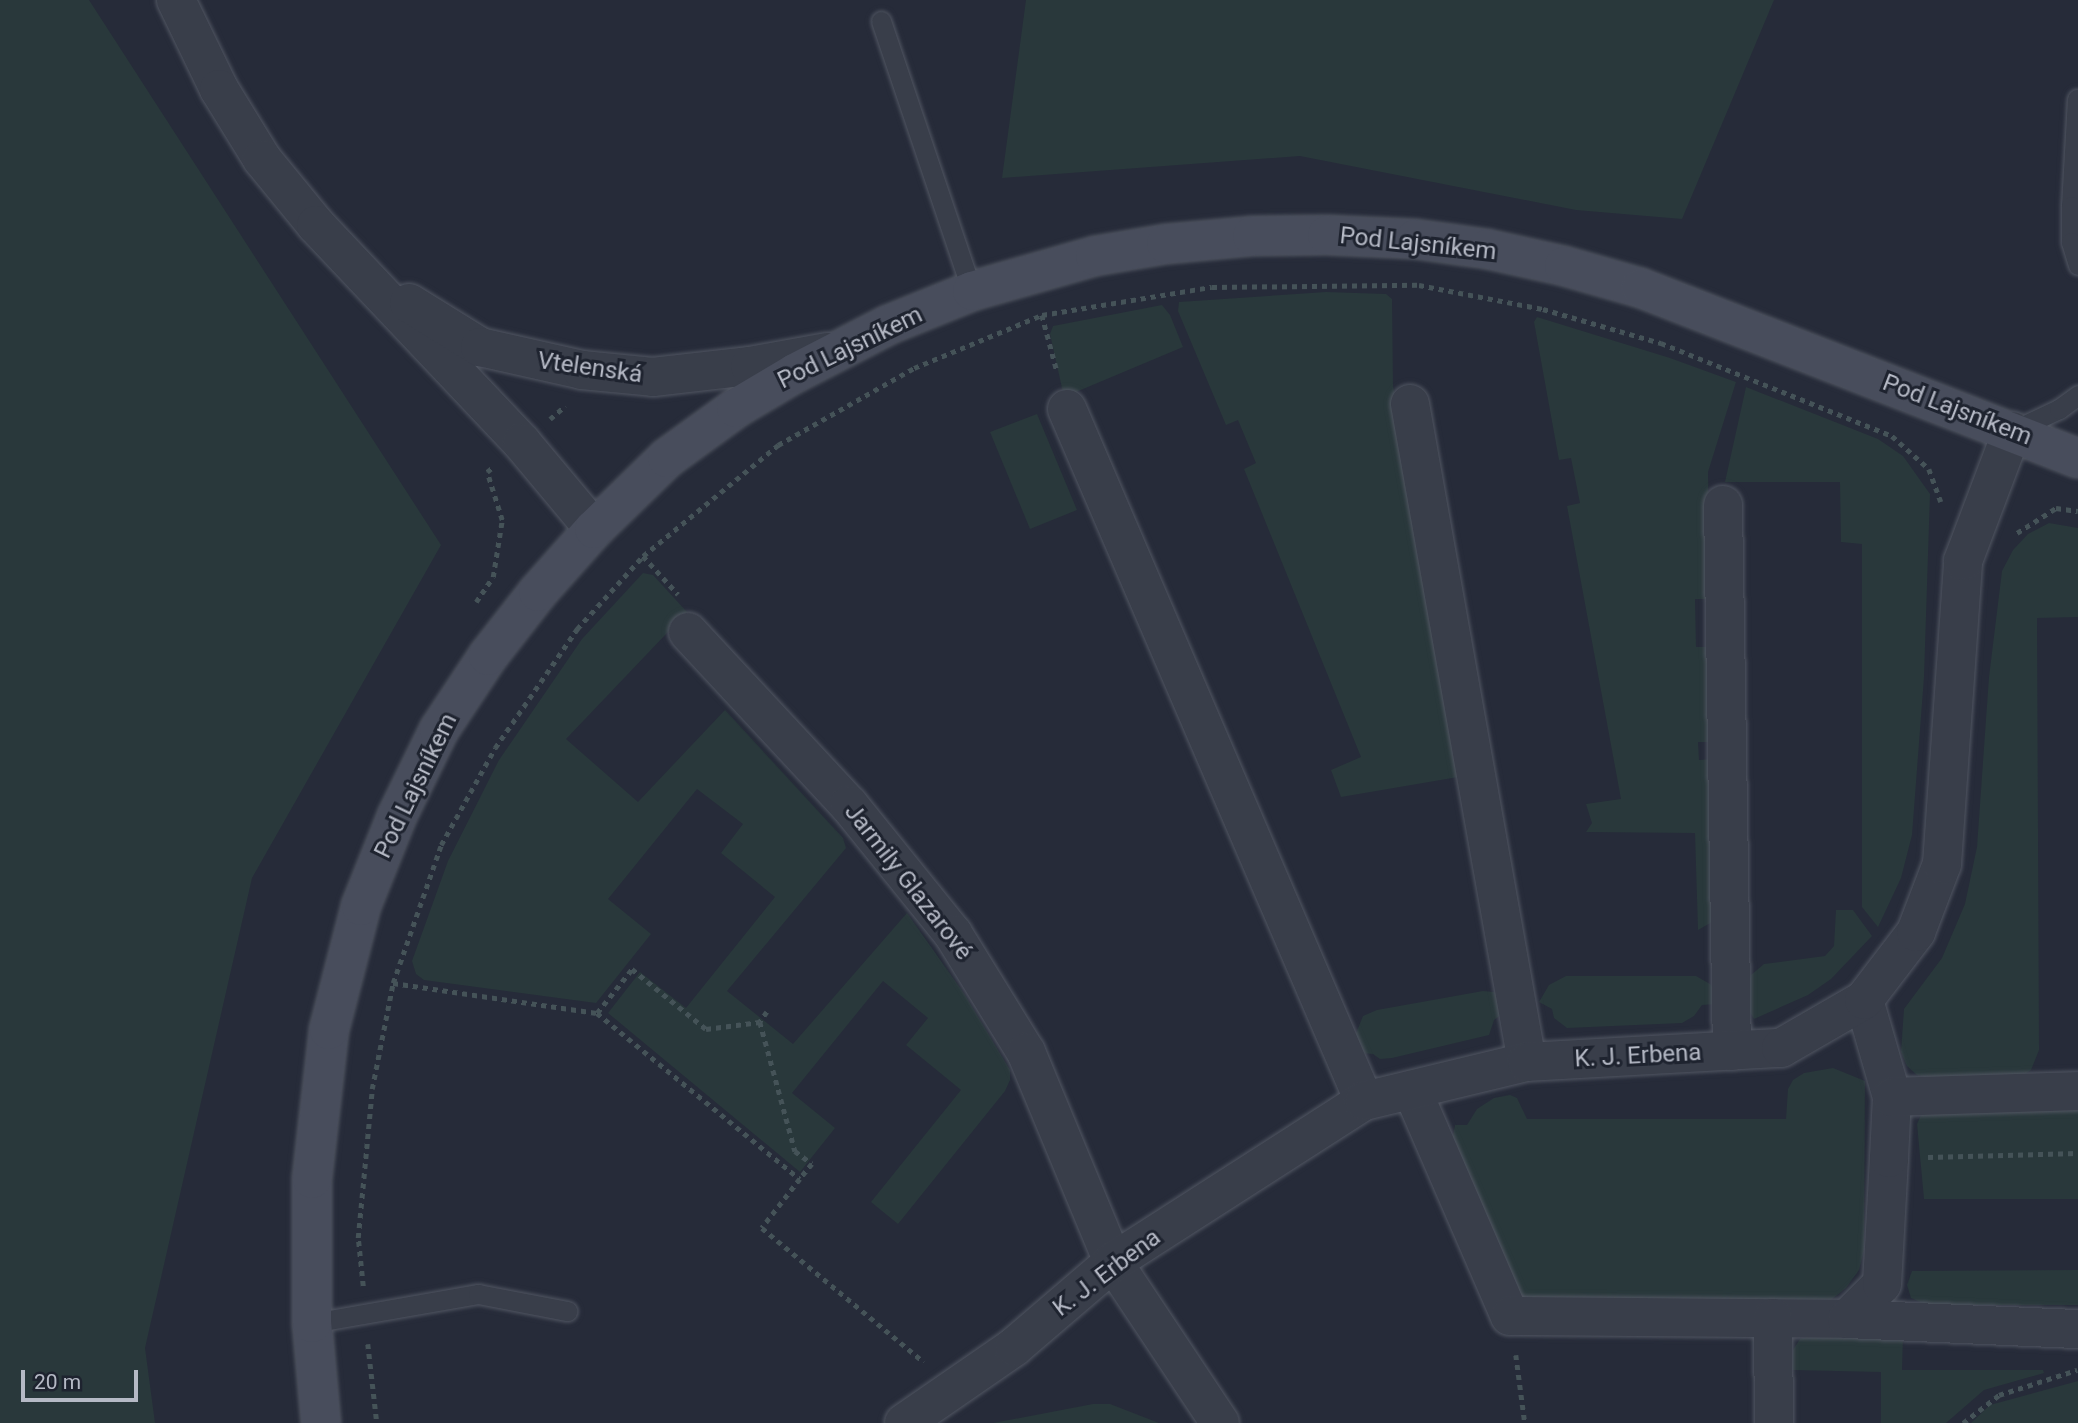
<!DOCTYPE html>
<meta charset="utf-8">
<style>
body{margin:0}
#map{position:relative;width:2078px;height:1423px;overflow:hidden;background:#262b39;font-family:Roboto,sans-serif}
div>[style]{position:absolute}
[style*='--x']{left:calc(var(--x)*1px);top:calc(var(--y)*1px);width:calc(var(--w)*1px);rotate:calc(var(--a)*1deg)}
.green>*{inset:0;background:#29383b}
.path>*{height:4.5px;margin-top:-2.25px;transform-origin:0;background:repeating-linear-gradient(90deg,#455358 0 5px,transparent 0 10px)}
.roads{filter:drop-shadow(0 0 2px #515662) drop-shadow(0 0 2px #515662)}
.lane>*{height:19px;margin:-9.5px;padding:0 9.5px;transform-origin:9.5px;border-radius:9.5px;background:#393e4a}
.street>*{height:38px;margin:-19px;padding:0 19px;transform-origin:19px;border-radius:19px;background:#393e4a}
.secondary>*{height:38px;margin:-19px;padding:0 19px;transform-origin:19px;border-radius:19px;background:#484d5c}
span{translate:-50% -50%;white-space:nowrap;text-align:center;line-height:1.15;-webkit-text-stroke:6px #1e232f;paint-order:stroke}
.street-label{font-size:24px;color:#b5b9c5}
.scale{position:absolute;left:21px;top:1370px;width:117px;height:32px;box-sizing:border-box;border:4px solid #b5b9c5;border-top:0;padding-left:9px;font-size:21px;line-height:24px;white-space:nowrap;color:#b5b9c5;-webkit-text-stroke:5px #1e232f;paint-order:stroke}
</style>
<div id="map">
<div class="green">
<i style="clip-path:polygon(0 0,89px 0,441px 545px,252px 878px,145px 1348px,155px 1423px,0 1423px)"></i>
<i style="clip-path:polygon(1026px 0,1774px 0,1682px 219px,1576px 210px,1300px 156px,1002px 178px)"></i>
<i style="clip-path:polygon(1326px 292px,1386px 294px,1392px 299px,1393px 386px,1464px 776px,1341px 797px,1331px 770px,1361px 757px,1244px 469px,1256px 463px,1238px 420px,1226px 425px,1178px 311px,1179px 302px)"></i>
<i style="clip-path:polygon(1162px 305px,1170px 315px,1183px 347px,1064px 397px,1050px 334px,1053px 326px)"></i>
<i style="clip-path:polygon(1537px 317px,1670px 358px,1736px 382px,1708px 472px,1710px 599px,1695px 599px,1696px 647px,1712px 647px,1714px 742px,1698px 742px,1699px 760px,1715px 759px,1712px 922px,1698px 930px,1695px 833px,1586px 832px,1592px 823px,1586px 804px,1621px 799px,1567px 506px,1580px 503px,1571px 458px,1559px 460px,1534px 322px)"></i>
<i style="clip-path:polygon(1746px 387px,1878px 439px,1903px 456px,1930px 494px,1924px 677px,1912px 835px,1901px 878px,1878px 927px,1862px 907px,1862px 544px,1841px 542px,1840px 482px,1725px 482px)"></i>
<i style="clip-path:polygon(1037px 414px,1077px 510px,1030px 529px,990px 432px)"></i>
<i style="clip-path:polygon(2049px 523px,2078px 528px,2078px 617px,2037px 618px,2039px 1050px,2031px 1070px,2022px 1076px,1936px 1080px,1917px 1075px,1907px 1066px,1901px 1052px,1904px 1009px,1942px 958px,1965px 904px,1977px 847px,1989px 677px,2002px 571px,2013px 550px,2028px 534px)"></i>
<i style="clip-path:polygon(643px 573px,653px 575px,687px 612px,566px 739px,638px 802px,725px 710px,843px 838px,846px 848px,727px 991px,793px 1044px,907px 913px,965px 995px,1010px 1070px,1010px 1080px,1005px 1091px,898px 1224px,871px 1202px,961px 1090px,906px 1045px,928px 1018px,883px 981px,792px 1093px,835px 1128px,800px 1172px,608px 1013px,640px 972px,686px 1008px,775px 897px,721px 853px,743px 824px,697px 789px,608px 899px,651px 934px,596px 1003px,424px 980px,416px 974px,412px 961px,448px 861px,499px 760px,582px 639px)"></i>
<i style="clip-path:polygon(1836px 910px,1853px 910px,1872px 936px,1831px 979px,1808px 995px,1754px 1019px,1747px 1007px,1745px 992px,1751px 975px,1764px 964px,1825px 956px,1834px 946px)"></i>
<i style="clip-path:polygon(1566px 976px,1696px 976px,1710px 984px,1718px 994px,1717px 1004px,1702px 1005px,1694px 1016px,1682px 1023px,1567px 1028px,1554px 1018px,1552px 1009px,1539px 1002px,1549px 985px)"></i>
<i style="clip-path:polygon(1483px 991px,1494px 992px,1504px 1000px,1506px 1011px,1494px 1020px,1489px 1035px,1392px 1058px,1380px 1059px,1373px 1054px,1360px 1053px,1355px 1036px,1363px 1016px,1377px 1010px)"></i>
<i style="clip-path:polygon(1833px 1068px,1865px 1081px,1864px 1250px,1859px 1270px,1846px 1288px,1827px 1303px,1522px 1307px,1452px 1142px,1455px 1125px,1467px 1125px,1477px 1109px,1494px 1098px,1510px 1095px,1517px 1098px,1527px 1119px,1786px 1119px,1788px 1089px,1793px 1080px,1804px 1073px)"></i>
<i style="clip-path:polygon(2078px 1104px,2078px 1199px,1924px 1199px,1917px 1124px,1924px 1109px)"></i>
<i style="clip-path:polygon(2078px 1270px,2078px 1305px,1927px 1305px,1911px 1298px,1907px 1285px,1912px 1271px)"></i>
<i style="clip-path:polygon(1811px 1336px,1903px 1336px,1902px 1370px,2043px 1370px,2044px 1373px,1984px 1390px,1946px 1423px,1881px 1423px,1881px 1372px,1792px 1370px,1793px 1350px,1800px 1339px)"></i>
<i style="clip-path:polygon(2078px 1381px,2078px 1423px,1971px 1423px,1990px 1405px)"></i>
<i style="clip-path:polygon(1093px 1404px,1110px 1404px,1159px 1423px,993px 1423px)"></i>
</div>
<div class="path">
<i style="--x:1042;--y:315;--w:58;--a:75"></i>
<i style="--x:550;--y:419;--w:20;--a:-41"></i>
<i style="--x:2017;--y:533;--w:46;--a:-32.7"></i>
<i style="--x:2056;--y:508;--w:22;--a:8"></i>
<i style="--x:643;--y:556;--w:52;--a:47.4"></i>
<i style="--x:476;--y:602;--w:30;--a:-56"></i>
<i style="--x:493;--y:577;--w:58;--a:-81"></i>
<i style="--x:502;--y:520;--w:50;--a:-107.4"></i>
<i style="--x:487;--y:472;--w:8;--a:-40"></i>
<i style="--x:393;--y:983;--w:206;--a:8.4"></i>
<i style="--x:597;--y:1013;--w:262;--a:39.3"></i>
<i style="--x:800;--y:1179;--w:62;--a:127.8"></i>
<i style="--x:762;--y:1228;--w:210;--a:39.6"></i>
<i style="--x:767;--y:1012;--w:12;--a:125"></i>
<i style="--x:760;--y:1022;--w:134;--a:74.8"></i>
<i style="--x:795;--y:1151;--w:21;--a:37"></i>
<i style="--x:812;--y:1164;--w:19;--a:129"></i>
<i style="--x:597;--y:1013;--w:56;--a:-51.5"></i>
<i style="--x:632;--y:969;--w:95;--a:39"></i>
<i style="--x:706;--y:1029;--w:54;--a:-7.4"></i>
<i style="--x:1928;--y:1157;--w:150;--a:-1.5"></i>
<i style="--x:363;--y:1286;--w:48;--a:-95.9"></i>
<i style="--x:358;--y:1238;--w:150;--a:-84.6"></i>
<i style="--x:372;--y:1089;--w:108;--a:-78.8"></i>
<i style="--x:393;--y:983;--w:146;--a:-70.8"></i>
<i style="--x:441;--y:845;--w:111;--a:-60.9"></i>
<i style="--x:495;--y:748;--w:145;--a:-55.4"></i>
<i style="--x:577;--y:629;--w:98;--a:-47.9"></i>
<i style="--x:643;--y:556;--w:175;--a:-39.4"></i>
<i style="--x:778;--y:445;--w:156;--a:-29.5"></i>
<i style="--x:914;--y:368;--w:139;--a:-22.5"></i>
<i style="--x:1042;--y:315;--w:172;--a:-9.4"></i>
<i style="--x:1212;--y:287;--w:207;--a:-0.6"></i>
<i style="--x:1419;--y:285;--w:126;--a:11"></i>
<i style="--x:1543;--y:309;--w:123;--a:16.1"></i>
<i style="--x:1661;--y:343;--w:249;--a:21.9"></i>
<i style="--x:1892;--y:436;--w:50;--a:41.7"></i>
<i style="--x:1929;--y:469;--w:35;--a:70"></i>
<i style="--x:368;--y:1344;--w:80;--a:83.5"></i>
<i style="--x:1516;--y:1355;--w:69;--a:82.5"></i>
<i style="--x:1963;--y:1423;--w:46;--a:-37.9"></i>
<i style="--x:1999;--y:1395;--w:82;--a:-17.8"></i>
</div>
<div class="roads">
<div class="lane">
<i style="--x:881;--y:21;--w:285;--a:71.4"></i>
<i style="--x:2077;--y:99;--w:107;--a:93.2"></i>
<i style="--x:2071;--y:206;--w:36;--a:90"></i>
<i style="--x:2071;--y:242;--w:24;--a:73"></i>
<i style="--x:2012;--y:431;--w:52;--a:-25.1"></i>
<i style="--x:2059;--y:409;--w:24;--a:-36"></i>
<i style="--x:312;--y:1323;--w:169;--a:-9.9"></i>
<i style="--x:478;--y:1294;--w:91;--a:10.8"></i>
</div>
<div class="street">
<i style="--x:176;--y:0;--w:99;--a:64.2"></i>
<i style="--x:219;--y:89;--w:82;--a:58.4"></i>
<i style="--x:262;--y:159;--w:85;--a:50.7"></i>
<i style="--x:316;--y:225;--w:300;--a:46.6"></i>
<i style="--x:522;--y:443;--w:112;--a:50.1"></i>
<i style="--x:409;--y:303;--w:84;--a:31.8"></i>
<i style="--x:480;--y:347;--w:105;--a:12.7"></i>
<i style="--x:582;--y:370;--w:71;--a:5.6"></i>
<i style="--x:653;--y:377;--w:98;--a:-6.5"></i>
<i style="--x:750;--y:366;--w:79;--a:-10.2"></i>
<i style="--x:1410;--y:404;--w:668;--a:79.92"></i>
<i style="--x:1067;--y:409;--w:753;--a:66.77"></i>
<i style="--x:1723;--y:505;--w:546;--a:89.06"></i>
<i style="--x:688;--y:632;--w:236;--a:47.1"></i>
<i style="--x:849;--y:805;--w:166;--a:51.1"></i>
<i style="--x:953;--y:934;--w:139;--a:58.3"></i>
<i style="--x:1026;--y:1052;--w:227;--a:67.5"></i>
<i style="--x:1113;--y:1262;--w:193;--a:56.4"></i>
<i style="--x:1412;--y:1090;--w:246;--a:66.6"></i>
<i style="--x:1510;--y:1316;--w:337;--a:0.5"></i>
<i style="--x:1847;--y:1319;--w:49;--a:-45"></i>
<i style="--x:1882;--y:1284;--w:126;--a:-86.8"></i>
<i style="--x:1889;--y:1158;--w:61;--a:-87.2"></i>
<i style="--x:1892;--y:1097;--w:101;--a:-106.1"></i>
<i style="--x:1892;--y:1097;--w:186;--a:-1.8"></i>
<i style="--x:1773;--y:1318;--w:105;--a:89.5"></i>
<i style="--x:1847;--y:1319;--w:231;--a:2.5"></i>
<i style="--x:904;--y:1423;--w:134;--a:-34.6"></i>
<i style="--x:1014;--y:1347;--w:130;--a:-40.6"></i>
<i style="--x:1113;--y:1262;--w:298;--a:-32.7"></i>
<i style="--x:1364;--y:1101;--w:168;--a:-13.5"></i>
<i style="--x:1527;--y:1062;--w:254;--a:-3.2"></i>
<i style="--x:1781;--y:1048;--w:96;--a:-30"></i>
<i style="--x:1864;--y:1000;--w:86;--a:-52.6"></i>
<i style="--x:1916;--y:932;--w:73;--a:-69.1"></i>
<i style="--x:1942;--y:864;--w:304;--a:-86"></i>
<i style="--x:1963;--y:561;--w:139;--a:-69.3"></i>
</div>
<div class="secondary">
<i style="--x:321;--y:1423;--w:100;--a:-95.1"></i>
<i style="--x:312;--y:1323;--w:144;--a:-90"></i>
<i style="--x:312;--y:1179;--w:150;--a:-83.5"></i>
<i style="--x:329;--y:1030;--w:128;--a:-75.5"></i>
<i style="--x:361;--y:906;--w:97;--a:-68.2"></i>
<i style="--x:397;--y:816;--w:96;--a:-64"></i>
<i style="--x:439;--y:730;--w:89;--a:-56.5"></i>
<i style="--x:488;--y:656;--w:81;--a:-52"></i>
<i style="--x:538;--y:592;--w:84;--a:-48.4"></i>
<i style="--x:594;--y:529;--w:102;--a:-44.2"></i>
<i style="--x:667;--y:458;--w:85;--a:-35.9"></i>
<i style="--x:736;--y:408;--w:69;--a:-30.7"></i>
<i style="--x:795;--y:373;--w:105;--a:-27.3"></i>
<i style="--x:888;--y:325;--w:91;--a:-22"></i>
<i style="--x:972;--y:291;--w:128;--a:-15.9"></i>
<i style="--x:1095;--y:256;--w:72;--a:-9.6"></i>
<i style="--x:1166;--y:244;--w:86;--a:-5.3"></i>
<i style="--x:1252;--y:236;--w:75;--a:-0.8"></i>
<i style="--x:1327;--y:235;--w:88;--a:2.6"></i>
<i style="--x:1415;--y:239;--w:73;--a:7.9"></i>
<i style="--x:1487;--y:249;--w:79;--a:12.4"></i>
<i style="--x:1564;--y:266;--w:80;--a:15.9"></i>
<i style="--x:1641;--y:288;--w:469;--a:21.3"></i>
</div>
</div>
<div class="street-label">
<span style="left:1418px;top:244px;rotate:6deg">Pod Lajsníkem</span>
<span style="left:850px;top:348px;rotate:-26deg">Pod Lajsníkem</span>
<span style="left:590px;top:368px;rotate:8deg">Vtelenská</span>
<span style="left:1957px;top:410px;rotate:21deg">Pod Lajsníkem</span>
<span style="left:416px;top:786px;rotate:-64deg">Pod Lajsníkem</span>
<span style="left:908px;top:882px;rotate:52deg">Jarmily Glazarové</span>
<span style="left:1638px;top:1056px;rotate:-3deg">K. J. Erbena</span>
<span style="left:1107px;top:1273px;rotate:-37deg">K. J. Erbena</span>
</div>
<div class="scale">20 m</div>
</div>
